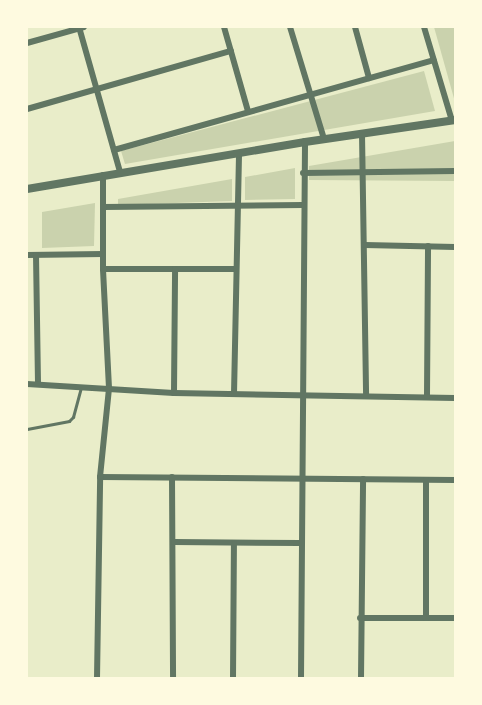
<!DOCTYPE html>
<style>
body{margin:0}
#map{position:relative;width:482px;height:705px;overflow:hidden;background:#e9edc9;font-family:Figtree,sans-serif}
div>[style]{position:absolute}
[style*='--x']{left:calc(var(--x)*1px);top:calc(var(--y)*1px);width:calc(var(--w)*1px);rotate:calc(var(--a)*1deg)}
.green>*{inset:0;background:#cad2ad}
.service>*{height:3px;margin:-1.5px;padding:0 1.5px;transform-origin:1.5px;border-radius:1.5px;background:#617663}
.minor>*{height:6px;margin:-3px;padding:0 3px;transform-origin:3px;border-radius:3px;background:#617663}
.tertiary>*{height:8px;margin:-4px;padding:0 4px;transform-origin:4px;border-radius:4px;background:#617663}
span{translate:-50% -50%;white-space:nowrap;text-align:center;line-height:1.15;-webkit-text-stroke:4.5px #fefae0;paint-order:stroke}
.frame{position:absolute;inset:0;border:28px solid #fefae0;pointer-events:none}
</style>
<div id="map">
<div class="green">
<i style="clip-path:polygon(434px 27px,455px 27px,455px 102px)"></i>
<i style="clip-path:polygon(424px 71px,435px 111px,125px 164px,121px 151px)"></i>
<i style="clip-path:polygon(455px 141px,455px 181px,309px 180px,309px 166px)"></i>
<i style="clip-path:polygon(295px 168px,295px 199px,245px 200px,245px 177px)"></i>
<i style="clip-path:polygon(232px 179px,232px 201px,118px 205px,118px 199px)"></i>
<i style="clip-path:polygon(95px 203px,94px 246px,42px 248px,42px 212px)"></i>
</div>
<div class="service">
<i style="--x:27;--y:429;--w:43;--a:-10.8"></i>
<i style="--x:69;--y:421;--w:6;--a:-45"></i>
<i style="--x:73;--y:417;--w:30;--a:-75"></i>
</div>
<div class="minor">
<i style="--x:79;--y:27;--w:151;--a:74.2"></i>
<i style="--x:224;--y:27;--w:87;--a:74.1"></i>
<i style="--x:290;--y:27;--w:117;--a:73.1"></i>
<i style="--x:355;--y:27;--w:53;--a:74.6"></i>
<i style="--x:424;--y:27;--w:98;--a:73.4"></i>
<i style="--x:27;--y:43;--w:59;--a:-15.7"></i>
<i style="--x:27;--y:109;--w:212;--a:-15.9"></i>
<i style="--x:362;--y:134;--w:261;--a:89.1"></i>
<i style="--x:114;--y:150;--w:332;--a:-15.7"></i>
<i style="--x:303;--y:173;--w:152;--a:-0.8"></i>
<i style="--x:103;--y:207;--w:200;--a:-0.6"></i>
<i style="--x:365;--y:245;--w:90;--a:1.3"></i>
<i style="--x:27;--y:255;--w:76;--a:-0.8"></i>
<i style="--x:36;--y:255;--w:129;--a:89.1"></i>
<i style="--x:103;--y:269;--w:133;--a:0"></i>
<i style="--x:27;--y:384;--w:147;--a:3.5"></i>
<i style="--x:174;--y:393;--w:281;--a:1"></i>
<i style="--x:174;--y:393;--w:124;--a:-89.5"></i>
<i style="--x:234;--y:394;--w:240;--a:-88.8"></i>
<i style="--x:427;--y:396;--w:150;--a:-89.6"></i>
<i style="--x:100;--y:477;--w:355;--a:0.5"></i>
<i style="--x:172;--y:477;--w:201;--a:89.7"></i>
<i style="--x:174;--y:542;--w:126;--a:0.5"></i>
<i style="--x:360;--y:618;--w:95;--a:0"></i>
<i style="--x:426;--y:618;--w:138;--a:-90"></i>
<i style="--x:97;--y:678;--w:201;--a:-89.1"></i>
<i style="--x:100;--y:477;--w:89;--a:-84.2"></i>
<i style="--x:109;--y:388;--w:119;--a:-92.9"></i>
<i style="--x:103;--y:269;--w:94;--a:-90"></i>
<i style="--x:233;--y:678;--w:134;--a:-89.6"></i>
<i style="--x:301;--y:678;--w:536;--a:-89.57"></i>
<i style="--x:361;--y:678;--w:199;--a:-89.4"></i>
</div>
<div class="tertiary">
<i style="--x:27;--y:189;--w:282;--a:-9.6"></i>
<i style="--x:305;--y:142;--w:152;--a:-8.3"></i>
</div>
<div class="frame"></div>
</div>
